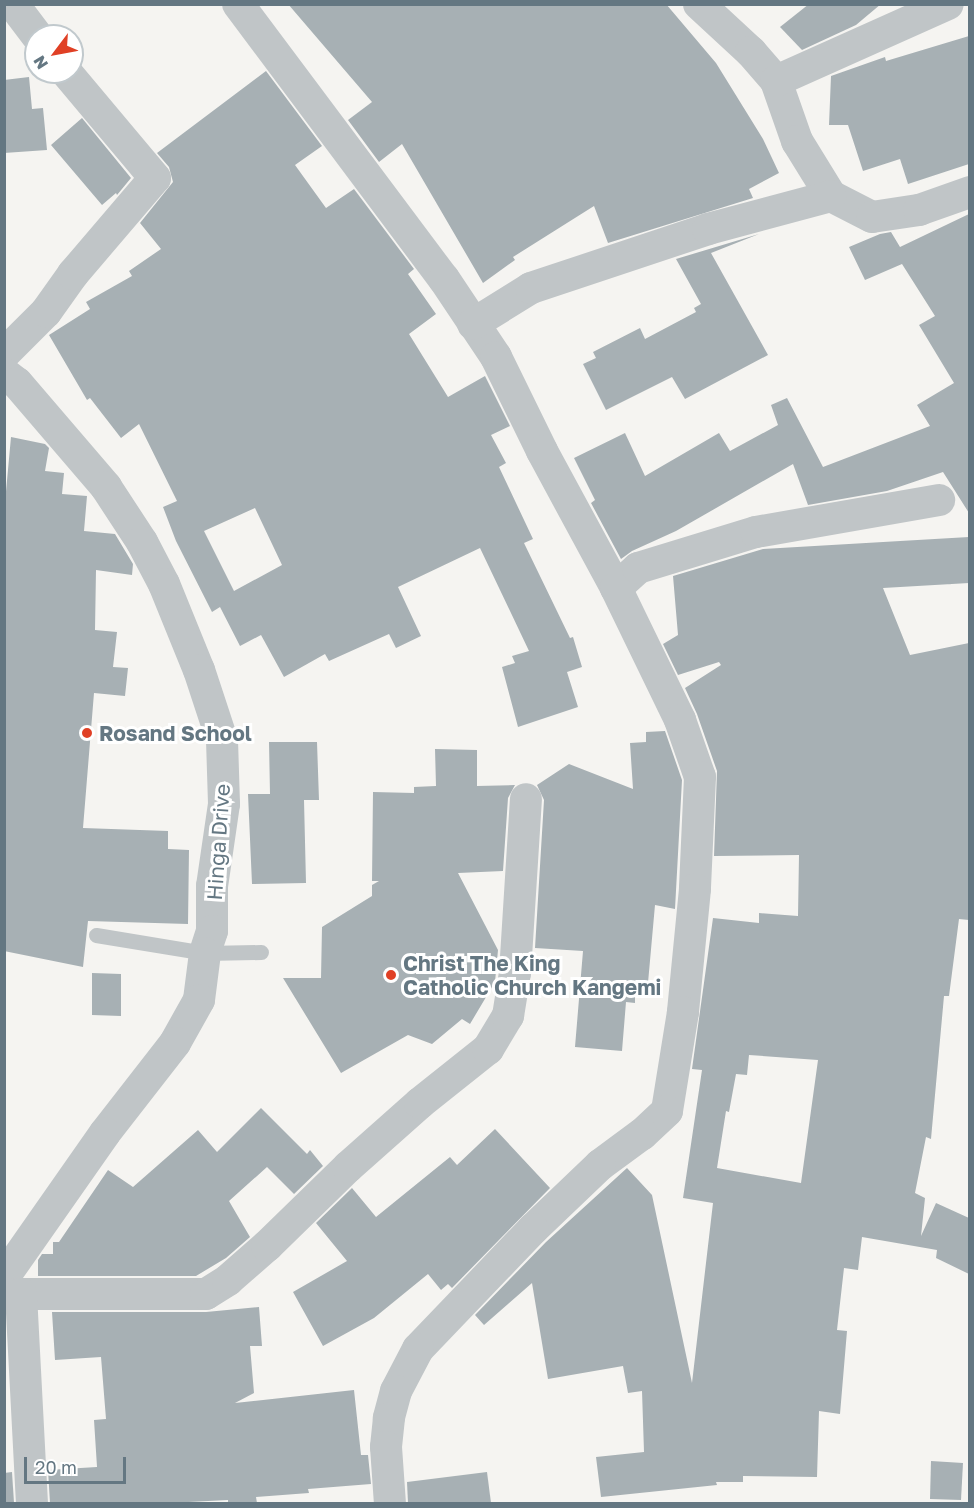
<!DOCTYPE html>
<style>
body{margin:0}
#map{position:relative;width:974px;height:1508px;overflow:hidden;background:#f5f4f1;font-family:"Golos Text",sans-serif}
div>[style]{position:absolute}
[style*='--x']{left:calc(var(--x)*1px);top:calc(var(--y)*1px);width:calc(var(--w)*1px);rotate:calc(var(--a)*1deg)}
.building>*{inset:0;background:#a7b0b4}
.service>*{height:15px;margin:-7.5px;padding:0 7.5px;transform-origin:7.5px;border-radius:7.5px;background:#c0c5c7}
.minor>*{height:32px;margin:-16px;padding:0 16px;transform-origin:16px;border-radius:16px;background:#c0c5c7}
.dots>*{width:16px;height:16px;translate:-50% -50%;box-sizing:border-box;border:3px solid #fff;border-radius:50%}
span{translate:-50% -50%;white-space:nowrap;text-align:center;line-height:1.15;-webkit-text-stroke:6px #fff;paint-order:stroke}
.poi-label{font-size:21px;color:#647782;font-weight:700}
.left{translate:0 -50%;text-align:left}
.street-label{font-size:21px;color:#647782}
.frame{position:absolute;inset:0;border:6px solid #647782;pointer-events:none}
.north{position:absolute;left:24px;top:24px;width:60px;height:60px;box-sizing:border-box;background:#fff;border:2px solid #c1c9cd;border-radius:50%;rotate:238deg;font-size:16px;font-weight:700;line-height:24px;text-align:center;color:#647782}
.north::after{content:'';display:block;margin:auto;width:21px;height:27px;background:#e04025;clip-path:polygon(50% 0,100% 100%,50% 72%,0 100%)}
.scale{position:absolute;left:24px;top:1457px;width:102px;height:27px;box-sizing:border-box;border:3px solid #647782;border-top:0;padding-left:8px;font-size:18px;line-height:21px;white-space:nowrap;color:#647782;-webkit-text-stroke:4px #fff;paint-order:stroke}
</style>
<div id="map">
<div class="building">
<i style="clip-path:polygon(288px 4px,666px 4px,716px 63px,763px 139px,779px 173px,749px 189px,753px 198px,608px 243px,594px 206px,513px 257px,515px 260px,483px 283px,402px 144px,379px 162px,348px 120px,372px 102px)"></i>
<i style="clip-path:polygon(809px 4px,881px 4px,856px 25px,802px 50px,780px 27px)"></i>
<i style="clip-path:polygon(969px 36px,969px 164px,908px 184px,900px 159px,863px 171px,848px 125px,829px 125px,831px 76px,885px 57px,886px 61px)"></i>
<i style="clip-path:polygon(evenodd,266px 71px,322px 146px,295px 165px,326px 208px,354px 189px,414px 269px,408px 274px,436px 314px,409px 334px,448px 397px,485px 376px,510px 426px,491px 435px,506px 463px,499px 467px,533px 539px,524px 543px,570px 638px,573px 637px,582px 667px,567px 672px,578px 707px,518px 727px,502px 667px,515px 663px,512px 656px,529px 651px,480px 548px,398px 587px,421px 636px,396px 648px,389px 634px,329px 661px,325px 654px,284px 677px,261px 635px,240px 646px,220px 607px,212px 612px,176px 541px,163px 507px,177px 501px,139px 424px,121px 438px,90px 398px,87px 400px,49px 335px,90px 309px,86px 302px,132px 276px,129px 271px,161px 249px,140px 223px,173px 182px,169px 167px,157px 153px,266px 71px,255px 508px,282px 565px,234px 591px,204px 531px,255px 508px)"></i>
<i style="clip-path:polygon(29px 77px,32px 109px,43px 108px,47px 150px,4px 153px,4px 80px)"></i>
<i style="clip-path:polygon(82px 118px,131px 178px,117px 195px,116px 193px,102px 205px,51px 145px)"></i>
<i style="clip-path:polygon(969px 214px,969px 513px,943px 472px,887px 491px,808px 505px,793px 464px,676px 531px,632px 551px,621px 559px,591px 503px,595px 500px,574px 458px,625px 433px,645px 476px,719px 433px,730px 451px,778px 425px,771px 405px,787px 398px,823px 467px,930px 426px,917px 405px,954px 383px,919px 325px,935px 316px,902px 264px,865px 280px,849px 247px,880px 234px,891px 232px,900px 247px)"></i>
<i style="clip-path:polygon(759px 234px,711px 253px,768px 355px,685px 399px,672px 377px,606px 410px,583px 364px,596px 358px,593px 352px,640px 328px,645px 339px,696px 312px,694px 308px,701px 304px,676px 259px)"></i>
<i style="clip-path:polygon(11px 437px,45px 444px,49px 448px,45px 471px,64px 473px,62px 494px,87px 496px,84px 531px,115px 534px,133px 564px,132px 575px,96px 570px,95px 630px,117px 632px,113px 667px,128px 668px,125px 696px,94px 693px,83px 828px,168px 831px,168px 849px,189px 850px,188px 924px,88px 921px,83px 967px,4px 951px,4px 513px)"></i>
<i style="clip-path:polygon(evenodd,969px 537px,969px 583px,883px 588px,910px 655px,969px 643px,969px 920px,959px 919px,949px 996px,944px 996px,931px 1139px,926px 1137px,915px 1193px,925px 1198px,921px 1236px,936px 1203px,969px 1218px,969px 1274px,936px 1258px,937px 1250px,862px 1237px,858px 1270px,844px 1268px,837px 1330px,847px 1331px,840px 1414px,819px 1411px,817px 1477px,743px 1476px,743px 1482px,716px 1482px,717px 1485px,601px 1497px,596px 1457px,644px 1452px,642px 1391px,628px 1393px,623px 1366px,548px 1379px,532px 1283px,484px 1325px,475px 1315px,546px 1242px,627px 1168px,652px 1195px,692px 1383px,713px 1203px,683px 1198px,702px 1070px,692px 1069px,713px 918px,759px 923px,759px 913px,798px 916px,799px 855px,714px 856px,717px 771px,697px 714px,685px 688px,721px 665px,719px 662px,678px 675px,663px 644px,678px 635px,673px 576px,763px 549px,969px 537px,749px 1055px,818px 1060px,801px 1183px,717px 1168px,726px 1111px,729px 1112px,736px 1074px,747px 1075px,749px 1055px)"></i>
<i style="clip-path:polygon(665px 731px,682px 780px,675px 909px,655px 905px,647px 994px,635px 993px,635px 1003px,626px 1002px,622px 1051px,575px 1047px,583px 951px,535px 948px,544px 800px,537px 785px,569px 764px,633px 789px,630px 743px,646px 742px,646px 732px)"></i>
<i style="clip-path:polygon(269px 742px,317px 742px,319px 800px,304px 800px,306px 883px,252px 884px,248px 794px,270px 794px)"></i>
<i style="clip-path:polygon(435px 749px,477px 750px,477px 786px,515px 785px,508px 798px,503px 871px,458px 873px,498px 950px,495px 982px,470px 1024px,462px 1019px,432px 1044px,408px 1035px,341px 1073px,283px 978px,321px 978px,322px 927px,372px 896px,372px 885px,379px 881px,372px 881px,373px 792px,414px 793px,414px 787px,436px 786px)"></i>
<i style="clip-path:polygon(92px 973px,121px 974px,121px 1016px,92px 1015px)"></i>
<i style="clip-path:polygon(261px 1108px,307px 1154px,310px 1150px,323px 1166px,294px 1194px,267px 1167px,229px 1201px,250px 1237px,226px 1258px,196px 1276px,38px 1276px,38px 1260px,42px 1254px,53px 1254px,53px 1242px,59px 1242px,108px 1170px,133px 1187px,198px 1130px,217px 1152px)"></i>
<i style="clip-path:polygon(495px 1129px,550px 1188px,452px 1288px,448px 1284px,441px 1290px,428px 1274px,374px 1318px,323px 1346px,293px 1292px,347px 1261px,316px 1223px,352px 1188px,376px 1217px,450px 1157px,457px 1165px)"></i>
<i style="clip-path:polygon(259px 1307px,262px 1346px,250px 1346px,254px 1393px,235px 1403px,354px 1390px,361px 1455px,368px 1455px,371px 1484px,308px 1489px,309px 1493px,256px 1497px,257px 1503px,228px 1503px,228px 1500px,169px 1503px,50px 1503px,48px 1470px,97px 1467px,94px 1420px,106px 1419px,101px 1357px,55px 1360px,52px 1312px,206px 1312px)"></i>
<i style="clip-path:polygon(931px 1461px,963px 1463px,961px 1500px,930px 1499px)"></i>
<i style="clip-path:polygon(12px 1472px,14px 1503px,4px 1503px,4px 1473px)"></i>
<i style="clip-path:polygon(487px 1472px,491px 1503px,408px 1503px,407px 1482px)"></i>
</div>
<div class="service">
<i style="--x:96;--y:935;--w:110;--a:9.4"></i>
<i style="--x:205;--y:953;--w:56;--a:-1"></i>
</div>
<div class="minor">
<i style="--x:13;--y:4;--w:40;--a:53"></i>
<i style="--x:238;--y:4;--w:344;--a:53.2"></i>
<i style="--x:444;--y:279;--w:94;--a:56.3"></i>
<i style="--x:496;--y:357;--w:105;--a:63.9"></i>
<i style="--x:542;--y:451;--w:156;--a:61.6"></i>
<i style="--x:616;--y:588;--w:147;--a:64.1"></i>
<i style="--x:680;--y:720;--w:60;--a:70.7"></i>
<i style="--x:700;--y:777;--w:112;--a:92.6"></i>
<i style="--x:695;--y:889;--w:124;--a:95.6"></i>
<i style="--x:683;--y:1012;--w:100;--a:99.2"></i>
<i style="--x:667;--y:1111;--w:34;--a:137"></i>
<i style="--x:642;--y:1134;--w:52;--a:143.6"></i>
<i style="--x:600;--y:1165;--w:93;--a:136.3"></i>
<i style="--x:533;--y:1229;--w:166;--a:133.8"></i>
<i style="--x:418;--y:1349;--w:47;--a:117.6"></i>
<i style="--x:396;--y:1391;--w:28;--a:105"></i>
<i style="--x:389;--y:1418;--w:29;--a:96"></i>
<i style="--x:386;--y:1447;--w:57;--a:86"></i>
<i style="--x:699;--y:4;--w:71;--a:42.7"></i>
<i style="--x:751;--y:52;--w:38;--a:49"></i>
<i style="--x:776;--y:81;--w:64;--a:70.7"></i>
<i style="--x:797;--y:141;--w:65;--a:58.3"></i>
<i style="--x:831;--y:196;--w:46;--a:27.1"></i>
<i style="--x:872;--y:217;--w:48;--a:-8.5"></i>
<i style="--x:919;--y:210;--w:54;--a:-19.4"></i>
<i style="--x:776;--y:81;--w:188;--a:-24.1"></i>
<i style="--x:473;--y:324;--w:68;--a:-31.8"></i>
<i style="--x:531;--y:288;--w:187;--a:-18.4"></i>
<i style="--x:708;--y:229;--w:127;--a:-15"></i>
<i style="--x:4;--y:354;--w:59;--a:-45"></i>
<i style="--x:46;--y:312;--w:47;--a:-54.6"></i>
<i style="--x:73;--y:274;--w:126;--a:-49.5"></i>
<i style="--x:155;--y:178;--w:138;--a:-130"></i>
<i style="--x:4;--y:373;--w:16;--a:38"></i>
<i style="--x:17;--y:383;--w:137;--a:49.4"></i>
<i style="--x:106;--y:487;--w:66;--a:56.8"></i>
<i style="--x:142;--y:542;--w:47;--a:62.4"></i>
<i style="--x:164;--y:584;--w:93;--a:67.9"></i>
<i style="--x:199;--y:670;--w:74;--a:71.8"></i>
<i style="--x:222;--y:740;--w:64;--a:88.2"></i>
<i style="--x:224;--y:804;--w:83;--a:98.3"></i>
<i style="--x:212;--y:886;--w:45;--a:90"></i>
<i style="--x:212;--y:931;--w:23;--a:108"></i>
<i style="--x:205;--y:953;--w:47;--a:97.3"></i>
<i style="--x:199;--y:1000;--w:49;--a:119.2"></i>
<i style="--x:175;--y:1043;--w:114;--a:127.9"></i>
<i style="--x:105;--y:1133;--w:176;--a:125"></i>
<i style="--x:616;--y:588;--w:30;--a:-42"></i>
<i style="--x:638;--y:568;--w:123;--a:-17"></i>
<i style="--x:756;--y:532;--w:186;--a:-9.9"></i>
<i style="--x:21;--y:1294;--w:185;--a:0"></i>
<i style="--x:206;--y:1294;--w:26;--a:-32"></i>
<i style="--x:228;--y:1280;--w:52;--a:-41.1"></i>
<i style="--x:267;--y:1246;--w:113;--a:-44.3"></i>
<i style="--x:348;--y:1167;--w:96;--a:-41.6"></i>
<i style="--x:420;--y:1103;--w:87;--a:-38.5"></i>
<i style="--x:488;--y:1049;--w:39;--a:-59"></i>
<i style="--x:508;--y:1016;--w:44;--a:-80.8"></i>
<i style="--x:515;--y:973;--w:174;--a:-86.4"></i>
<i style="--x:4;--y:1295;--w:17;--a:-3"></i>
<i style="--x:21;--y:1294;--w:210;--a:87"></i>
</div>
<div class="dots">
<i style="left:87px;top:733px;background:#e04025"></i>
<i style="left:391px;top:975px;background:#e04025"></i>
</div>
<div class="poi-label">
<span class="left" style="left:99px;top:733px">Rosand School</span>
<span class="left" style="left:403px;top:975px">Christ The King<br>Catholic Church Kangemi</span>
</div>
<div class="street-label">
<span style="left:218px;top:842px;rotate:-86deg">Hinga Drive</span>
</div>
<div class="frame"></div>
<div class="north">N</div>
<div class="scale">20 m</div>
</div>
